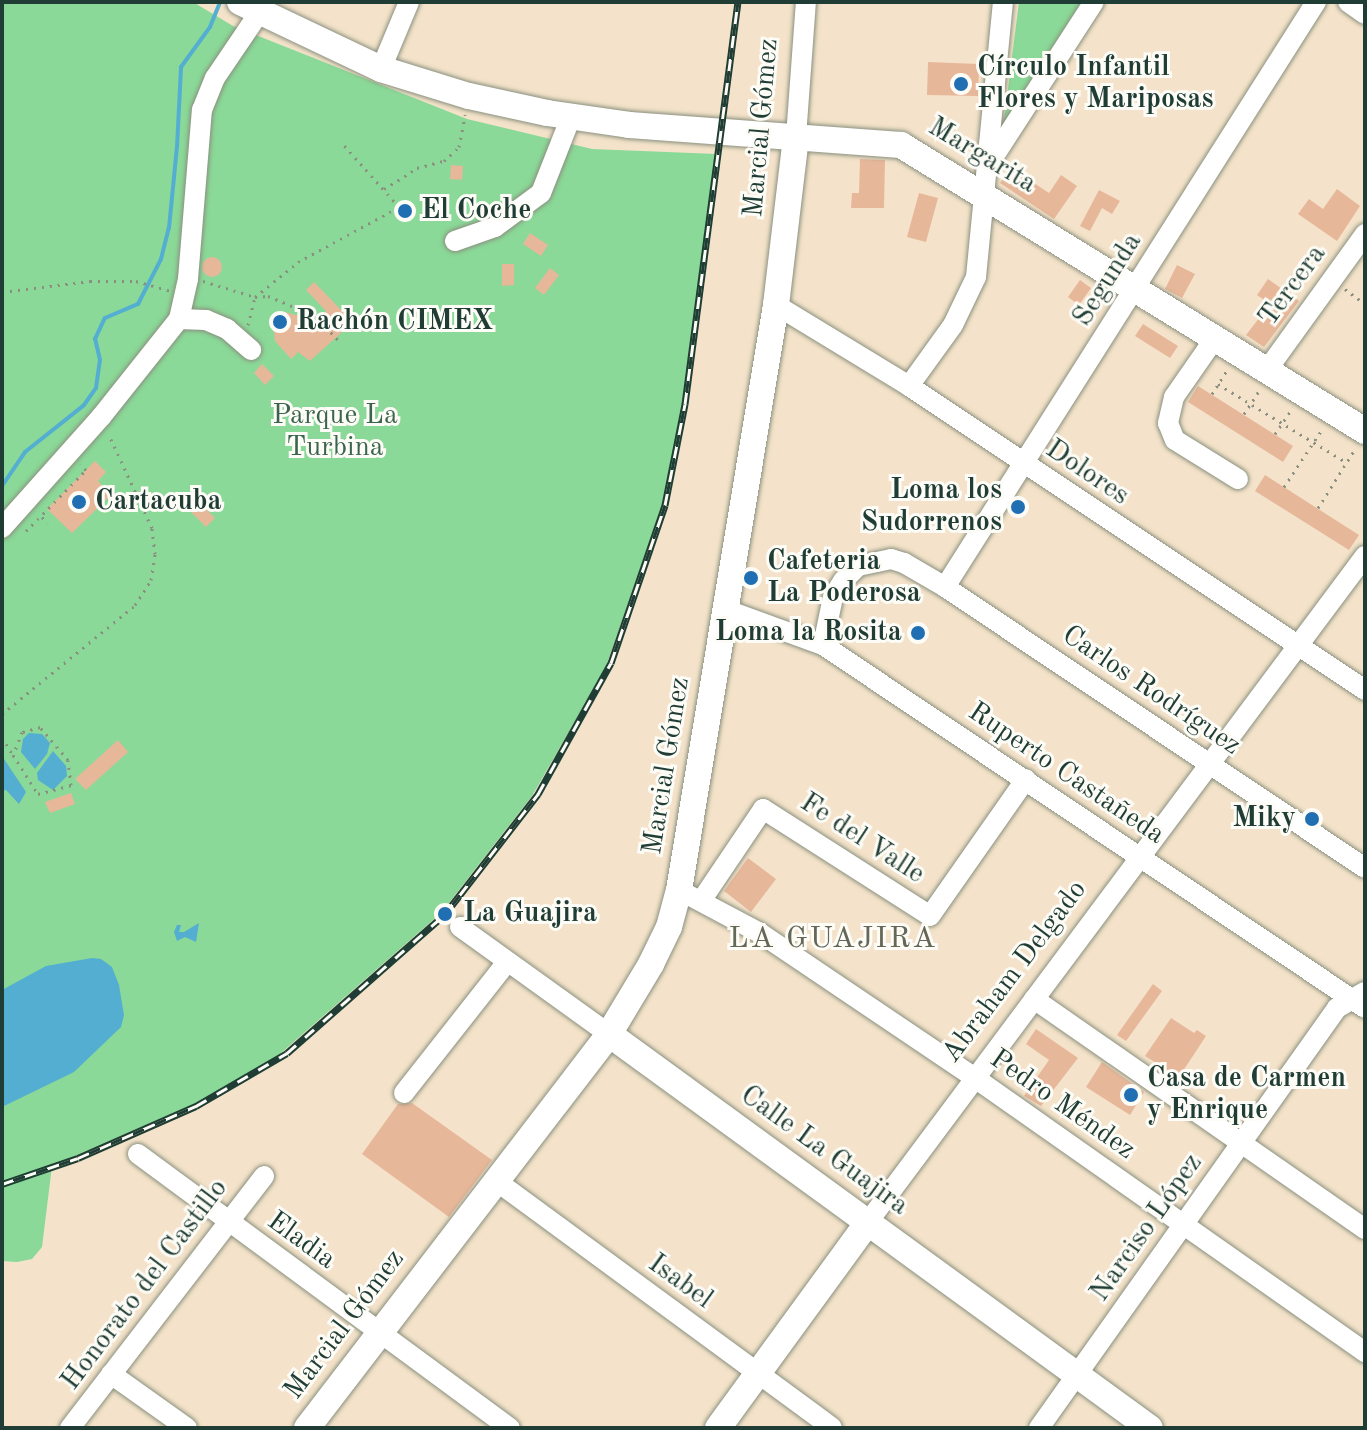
<!DOCTYPE html>
<meta charset="utf-8">
<style>
body{margin:0}
#map{position:relative;width:1367px;height:1430px;overflow:hidden;background:#f4e3ca;font-family:"Old Standard TT",serif}
div>[style]{position:absolute}
[style*='--x']{left:calc(var(--x)*1px);top:calc(var(--y)*1px);width:calc(var(--w)*1px);rotate:calc(var(--a)*1deg)}
.green>*{inset:0;background:#8ad998}
.water>*{inset:0;background:#53aed1}
.stream>*{height:4px;margin:-2px;padding:0 2px;transform-origin:2px;border-radius:2px;background:#53aed1}
.building>*{inset:0;background:#e7b79a}
.round{border-radius:50%}
.path>*{height:3px;margin-top:-1.5px;transform-origin:0;background:repeating-linear-gradient(90deg,#8a907f 0 2px,transparent 0 8px)}
.roads{filter:drop-shadow(0 0 2px #8a907f) drop-shadow(0 0 2px #8a907f)}
.minor>*{height:20px;margin:-10px;padding:0 10px;transform-origin:10px;border-radius:10px;background:#fff}
.major>*{height:26px;margin:-13px;padding:0 13px;transform-origin:13px;border-radius:13px;background:#fff}
.rail>*{height:7px;margin-top:-3.5px;transform-origin:0;background:repeating-linear-gradient(90deg,#fdfcf7 0 12px,#1f3d34 0 24px);box-sizing:border-box;border-block:2px solid #1f3d34}
.dots>*{width:22px;height:22px;translate:-50% -50%;box-sizing:border-box;border:4px solid #fdfcf7;border-radius:50%}
span{translate:-50% -50%;white-space:nowrap;text-align:center;line-height:1.15;-webkit-text-stroke:6px #fdfcf7;paint-order:stroke}
.poi-label{font-size:28px;color:#1f3d34;font-weight:700}
.left{translate:0 -50%;text-align:left}
.right{translate:-100% -50%;text-align:right}
.street-label{font-size:28px;color:#1f3d34}
.park-label{font-size:28px;color:#3a644d}
.neighbourhood-label{font-size:30px;color:#656858;letter-spacing:2px}
.frame{position:absolute;inset:0;border:4px solid #1f3d34;pointer-events:none}
</style>
<div id="map">
<div class="green">
<i style="clip-path:polygon(2px 2px,193px 2px,233px 26px,467px 119px,592px 149px,717px 154px,680px 431px,661px 510px,605px 669px,532px 796px,441px 913px,273px 1060px,187px 1109px,52px 1166px,42px 1247px,32px 1259px,17px 1262px,2px 1261px)"></i>
<i style="clip-path:polygon(1019px 2px,1073px 2px,1086px 6px,1003px 128px)"></i>
</div>
<div class="water">
<i style="clip-path:polygon(29px 733px,42px 734px,50px 743px,47px 754px,35px 769px,21px 752px,23px 739px)"></i>
<i style="clip-path:polygon(53px 751px,66px 766px,67px 776px,53px 790px,38px 780px,37px 773px)"></i>
<i style="clip-path:polygon(2px 756px,26px 792px,19px 804px,6px 790px,2px 791px)"></i>
<i style="clip-path:polygon(199px 923px,196px 942px,185px 937px,177px 941px,174px 932px,177px 925px,181px 925px,179px 932px,184px 932px)"></i>
<i style="clip-path:polygon(92px 958px,101px 959px,112px 967px,119px 985px,124px 1015px,121px 1027px,74px 1072px,2px 1107px,2px 990px,46px 966px)"></i>
</div>
<div class="stream">
<i style="--x:2;--y:486;--w:41;--a:-55.9"></i>
<i style="--x:25;--y:452;--w:75;--a:-38.5"></i>
<i style="--x:84;--y:405;--w:21;--a:-55"></i>
<i style="--x:96;--y:388;--w:28;--a:-82"></i>
<i style="--x:100;--y:360;--w:22;--a:-103"></i>
<i style="--x:95;--y:339;--w:23;--a:-65"></i>
<i style="--x:105;--y:318;--w:36;--a:-23"></i>
<i style="--x:138;--y:304;--w:51;--a:-62.9"></i>
<i style="--x:161;--y:259;--w:32;--a:-76"></i>
<i style="--x:169;--y:228;--w:81;--a:-84.4"></i>
<i style="--x:177;--y:147;--w:80;--a:-87.1"></i>
<i style="--x:181;--y:67;--w:49;--a:-54.1"></i>
<i style="--x:210;--y:27;--w:27;--a:-68"></i>
</div>
<div class="building">
<i style="clip-path:polygon(928px 62px,979px 64px,978px 96px,927px 95px)"></i>
<i style="clip-path:polygon(860px 159px,885px 160px,884px 208px,851px 208px,852px 193px,859px 193px)"></i>
<i style="clip-path:polygon(451px 165px,463px 166px,462px 180px,450px 179px)"></i>
<i style="clip-path:polygon(1011px 168px,1049px 193px,1061px 175px,1077px 186px,1054px 219px,1000px 183px)"></i>
<i style="clip-path:polygon(1337px 189px,1360px 206px,1337px 241px,1298px 214px,1309px 199px,1323px 209px)"></i>
<i style="clip-path:polygon(1099px 190px,1120px 201px,1112px 214px,1102px 208px,1090px 231px,1080px 226px)"></i>
<i style="clip-path:polygon(919px 193px,938px 198px,926px 242px,907px 237px)"></i>
<i style="clip-path:polygon(530px 233px,548px 245px,541px 256px,523px 244px)"></i>
<i class="round" style="left:202px;top:257px;width:20px;height:20px"></i>
<i style="clip-path:polygon(502px 264px,514px 264px,514px 285px,502px 286px)"></i>
<i style="clip-path:polygon(1177px 265px,1195px 274px,1182px 298px,1165px 289px)"></i>
<i style="clip-path:polygon(550px 268px,559px 275px,544px 295px,535px 288px)"></i>
<i style="clip-path:polygon(1268px 279px,1299px 301px,1264px 347px,1246px 335px,1270px 304px,1257px 295px)"></i>
<i style="clip-path:polygon(1080px 280px,1091px 288px,1079px 305px,1068px 297px)"></i>
<i style="clip-path:polygon(314px 282px,353px 322px,310px 361px,298px 352px,291px 359px,275px 341px,273px 325px,279px 314px,285px 312px,300px 316px,310px 326px,326px 311px,306px 290px)"></i>
<i style="clip-path:polygon(1143px 324px,1178px 346px,1170px 358px,1135px 336px)"></i>
<i style="clip-path:polygon(262px 364px,274px 376px,265px 385px,254px 373px)"></i>
<i style="clip-path:polygon(1198px 386px,1293px 446px,1283px 462px,1188px 402px)"></i>
<i style="clip-path:polygon(95px 461px,106px 472px,98px 481px,111px 495px,72px 533px,47px 509px)"></i>
<i style="clip-path:polygon(1265px 475px,1359px 535px,1349px 550px,1255px 491px)"></i>
<i style="clip-path:polygon(189px 492px,215px 518px,206px 527px,180px 501px)"></i>
<i style="clip-path:polygon(118px 740px,128px 752px,86px 790px,75px 779px)"></i>
<i style="clip-path:polygon(71px 793px,75px 804px,50px 813px,45px 802px)"></i>
<i style="clip-path:polygon(748px 858px,776px 879px,751px 912px,724px 891px)"></i>
<i style="clip-path:polygon(1153px 984px,1162px 991px,1126px 1041px,1117px 1035px)"></i>
<i style="clip-path:polygon(1171px 1018px,1194px 1033px,1197px 1030px,1206px 1036px,1179px 1077px,1145px 1056px)"></i>
<i style="clip-path:polygon(1036px 1029px,1078px 1058px,1041px 1106px,1024px 1096px,1049px 1060px,1026px 1044px)"></i>
<i style="clip-path:polygon(1102px 1062px,1144px 1092px,1130px 1115px,1086px 1087px)"></i>
<i style="clip-path:polygon(412px 1103px,492px 1160px,449px 1217px,362px 1154px,398px 1104px)"></i>
</div>
<div class="path">
<i style="--x:384;--y:189;--w:39;--a:-32"></i>
<i style="--x:417;--y:168;--w:28;--a:-15"></i>
<i style="--x:444;--y:161;--w:21;--a:-43"></i>
<i style="--x:459;--y:147;--w:33;--a:-79"></i>
<i style="--x:203;--y:281;--w:54;--a:17.1"></i>
<i style="--x:255;--y:297;--w:55;--a:-39.1"></i>
<i style="--x:298;--y:262;--w:115;--a:-28.6"></i>
<i style="--x:399;--y:207;--w:87;--a:-131.7"></i>
<i style="--x:1345;--y:289;--w:25;--a:37"></i>
<i style="--x:2;--y:292;--w:89;--a:-7.1"></i>
<i style="--x:90;--y:281;--w:46;--a:0"></i>
<i style="--x:136;--y:281;--w:35;--a:16"></i>
<i style="--x:248;--y:325;--w:29;--a:-76"></i>
<i style="--x:255;--y:297;--w:13;--a:-4"></i>
<i style="--x:268;--y:296;--w:50;--a:22.4"></i>
<i style="--x:314;--y:315;--w:40;--a:46"></i>
<i style="--x:1218;--y:384;--w:150;--a:31.4"></i>
<i style="--x:1212;--y:394;--w:28;--a:-58"></i>
<i style="--x:1244;--y:414;--w:30;--a:-57"></i>
<i style="--x:1275;--y:434;--w:32;--a:-56"></i>
<i style="--x:1284;--y:487;--w:71;--a:-56.5"></i>
<i style="--x:1318;--y:508;--w:70;--a:-57.9"></i>
<i style="--x:42;--y:517;--w:8;--a:45"></i>
<i style="--x:26;--y:531;--w:86;--a:-45.5"></i>
<i style="--x:86;--y:470;--w:8;--a:-135"></i>
<i style="--x:2;--y:714;--w:172;--a:-39.3"></i>
<i style="--x:135;--y:605;--w:30;--a:-57"></i>
<i style="--x:151;--y:580;--w:26;--a:-81"></i>
<i style="--x:155;--y:554;--w:26;--a:-97"></i>
<i style="--x:152;--y:528;--w:102;--a:-114.8"></i>
<i style="--x:2;--y:737;--w:21;--a:59"></i>
<i style="--x:13;--y:755;--w:46;--a:57.3"></i>
<i style="--x:38;--y:794;--w:34;--a:-15"></i>
<i style="--x:71;--y:785;--w:25;--a:-97"></i>
<i style="--x:68;--y:760;--w:43;--a:-130.3"></i>
<i style="--x:40;--y:727;--w:19;--a:164"></i>
<i style="--x:22;--y:732;--w:25;--a:111"></i>
</div>
<div class="roads">
<div class="minor">
<i style="--x:1348;--y:2;--w:21;--a:35"></i>
<i style="--x:381;--y:69;--w:73;--a:-67.3"></i>
<i style="--x:796;--y:137;--w:135;--a:-85.8"></i>
<i style="--x:989;--y:164;--w:193;--a:-57.1"></i>
<i style="--x:455;--y:241;--w:42;--a:-19.3"></i>
<i style="--x:495;--y:227;--w:57;--a:-36.5"></i>
<i style="--x:541;--y:193;--w:82;--a:-68.5"></i>
<i style="--x:776;--y:305;--w:156;--a:31.3"></i>
<i style="--x:909;--y:386;--w:548;--a:33.69"></i>
<i style="--x:179;--y:319;--w:27;--a:2"></i>
<i style="--x:206;--y:320;--w:23;--a:23"></i>
<i style="--x:227;--y:329;--w:32;--a:41"></i>
<i style="--x:1215;--y:338;--w:72;--a:124.8"></i>
<i style="--x:1174;--y:397;--w:27;--a:103"></i>
<i style="--x:1168;--y:423;--w:18;--a:68"></i>
<i style="--x:1175;--y:440;--w:74;--a:31.8"></i>
<i style="--x:1267;--y:370;--w:168;--a:-54.2"></i>
<i style="--x:909;--y:386;--w:75;--a:-54.2"></i>
<i style="--x:953;--y:325;--w:53;--a:-64.4"></i>
<i style="--x:976;--y:277;--w:276;--a:-84.4"></i>
<i style="--x:2;--y:528;--w:149;--a:-48.3"></i>
<i style="--x:101;--y:417;--w:125;--a:-51.5"></i>
<i style="--x:179;--y:319;--w:41;--a:-77.3"></i>
<i style="--x:188;--y:279;--w:170;--a:-85.3"></i>
<i style="--x:202;--y:110;--w:35;--a:-68"></i>
<i style="--x:215;--y:78;--w:78;--a:-55.9"></i>
<i style="--x:945;--y:587;--w:693;--a:-57.62"></i>
<i style="--x:724;--y:609;--w:105;--a:20"></i>
<i style="--x:823;--y:645;--w:652;--a:33.81"></i>
<i style="--x:823;--y:645;--w:49;--a:-78.2"></i>
<i style="--x:833;--y:597;--w:19;--a:-58"></i>
<i style="--x:843;--y:581;--w:21;--a:-45"></i>
<i style="--x:858;--y:566;--w:34;--a:-12"></i>
<i style="--x:891;--y:559;--w:14;--a:17"></i>
<i style="--x:904;--y:563;--w:48;--a:30.3"></i>
<i style="--x:945;--y:587;--w:505;--a:33.78"></i>
<i style="--x:679;--y:890;--w:92;--a:28"></i>
<i style="--x:760;--y:933;--w:259;--a:34"></i>
<i style="--x:975;--y:1078;--w:477;--a:35.1"></i>
<i style="--x:701;--y:901;--w:111;--a:-56"></i>
<i style="--x:763;--y:809;--w:198;--a:32.6"></i>
<i style="--x:930;--y:916;--w:167;--a:-55"></i>
<i style="--x:460;--y:927;--w:183;--a:35.7"></i>
<i style="--x:1034;--y:999;--w:403;--a:34.8"></i>
<i style="--x:404;--y:1093;--w:167;--a:-51.8"></i>
<i style="--x:138;--y:1154;--w:462;--a:36.4"></i>
<i style="--x:495;--y:1180;--w:418;--a:36.3"></i>
<i style="--x:868;--y:1222;--w:831;--a:-53.27"></i>
<i style="--x:111;--y:1374;--w:93;--a:35.4"></i>
<i style="--x:70;--y:1428;--w:318;--a:-52.4"></i>
<i style="--x:1039;--y:1428;--w:515;--a:-54.64"></i>
<i style="--x:1337;--y:1008;--w:32;--a:-30"></i>
</div>
<div class="major">
<i style="--x:240;--y:2;--w:156;--a:25.4"></i>
<i style="--x:381;--y:69;--w:92;--a:17.1"></i>
<i style="--x:469;--y:96;--w:80;--a:12.3"></i>
<i style="--x:547;--y:113;--w:83;--a:8.3"></i>
<i style="--x:629;--y:125;--w:273;--a:4.2"></i>
<i style="--x:901;--y:145;--w:545;--a:31.65"></i>
<i style="--x:609;--y:1034;--w:669;--a:36.07"></i>
<i style="--x:307;--y:1428;--w:496;--a:-52.5"></i>
<i style="--x:609;--y:1034;--w:82;--a:-59"></i>
<i style="--x:651;--y:964;--w:41;--a:-64.1"></i>
<i style="--x:669;--y:927;--w:38;--a:-75"></i>
<i style="--x:679;--y:890;--w:593;--a:-80.59"></i>
<i style="--x:776;--y:305;--w:169;--a:-83.2"></i>
<i style="--x:718;--y:1428;--w:255;--a:-53.9"></i>
</div>
</div>
<div class="rail">
<i style="--x:2;--y:1184;--w:80;--a:-18.9"></i>
<i style="--x:78;--y:1158;--w:129;--a:-23.8"></i>
<i style="--x:196;--y:1106;--w:105;--a:-30.2"></i>
<i style="--x:287;--y:1053;--w:210;--a:-41.3"></i>
<i style="--x:445;--y:914;--w:152;--a:-52.2"></i>
<i style="--x:538;--y:794;--w:150;--a:-60.9"></i>
<i style="--x:611;--y:663;--w:167;--a:-71.1"></i>
<i style="--x:665;--y:505;--w:103;--a:-78.8"></i>
<i style="--x:685;--y:404;--w:405;--a:-82.5"></i>
</div>
<div class="dots">
<i style="left:961px;top:84px;background:#1f6fb2"></i>
<i style="left:405px;top:211px;background:#1f6fb2"></i>
<i style="left:280px;top:322px;background:#1f6fb2"></i>
<i style="left:79px;top:502px;background:#1f6fb2"></i>
<i style="left:1018px;top:507px;background:#1f6fb2"></i>
<i style="left:751px;top:578px;background:#1f6fb2"></i>
<i style="left:918px;top:633px;background:#1f6fb2"></i>
<i style="left:1312px;top:819px;background:#1f6fb2"></i>
<i style="left:445px;top:914px;background:#1f6fb2"></i>
<i style="left:1131px;top:1095px;background:#1f6fb2"></i>
</div>
<div class="poi-label">
<span class="left" style="left:977px;top:84px">Círculo Infantil<br>Flores y Mariposas</span>
<span class="left" style="left:421px;top:211px">El Coche</span>
<span class="left" style="left:296px;top:322px">Rachón CIMEX</span>
<span class="right" style="left:1002px;top:507px">Loma los<br>Sudorrenos</span>
<span class="left" style="left:95px;top:502px">Cartacuba</span>
<span class="left" style="left:767px;top:578px">Cafeteria<br>La Poderosa</span>
<span class="right" style="left:902px;top:633px">Loma la Rosita</span>
<span class="right" style="left:1296px;top:819px">Miky</span>
<span class="left" style="left:463px;top:914px">La Guajira</span>
<span class="left" style="left:1147px;top:1095px">Casa de Carmen<br>y Enrique</span>
</div>
<div class="street-label">
<span style="left:762px;top:128px;rotate:-85deg">Marcial Gómez</span>
<span style="left:982px;top:156px;rotate:31deg">Margarita</span>
<span style="left:1108px;top:280px;rotate:-58deg">Segunda</span>
<span style="left:1293px;top:286px;rotate:-54deg">Tercera</span>
<span style="left:1087px;top:473px;rotate:34deg">Dolores</span>
<span style="left:1151px;top:691px;rotate:34deg">Carlos Rodríguez</span>
<span style="left:667px;top:766px;rotate:-81deg">Marcial Gómez</span>
<span style="left:1066px;top:774px;rotate:34deg">Ruperto Castañeda</span>
<span style="left:862px;top:839px;rotate:33deg">Fe del Valle</span>
<span style="left:1015px;top:972px;rotate:-53deg">Abraham Delgado</span>
<span style="left:1062px;top:1105px;rotate:35deg">Pedro Méndez</span>
<span style="left:824px;top:1151px;rotate:36deg">Calle La Guajira</span>
<span style="left:1147px;top:1228px;rotate:-55deg">Narciso López</span>
<span style="left:301px;top:1241px;rotate:36deg">Eladia</span>
<span style="left:680px;top:1282px;rotate:36deg">Isabel</span>
<span style="left:145px;top:1285px;rotate:-53deg">Honorato del Castillo</span>
<span style="left:345px;top:1325px;rotate:-53deg">Marcial Gómez</span>
</div>
<div class="park-label">
<span style="left:335px;top:432px">Parque La<br>Turbina</span>
</div>
<div class="neighbourhood-label">
<span style="left:833px;top:939px">LA GUAJIRA</span>
</div>
<div class="frame"></div>
</div>
